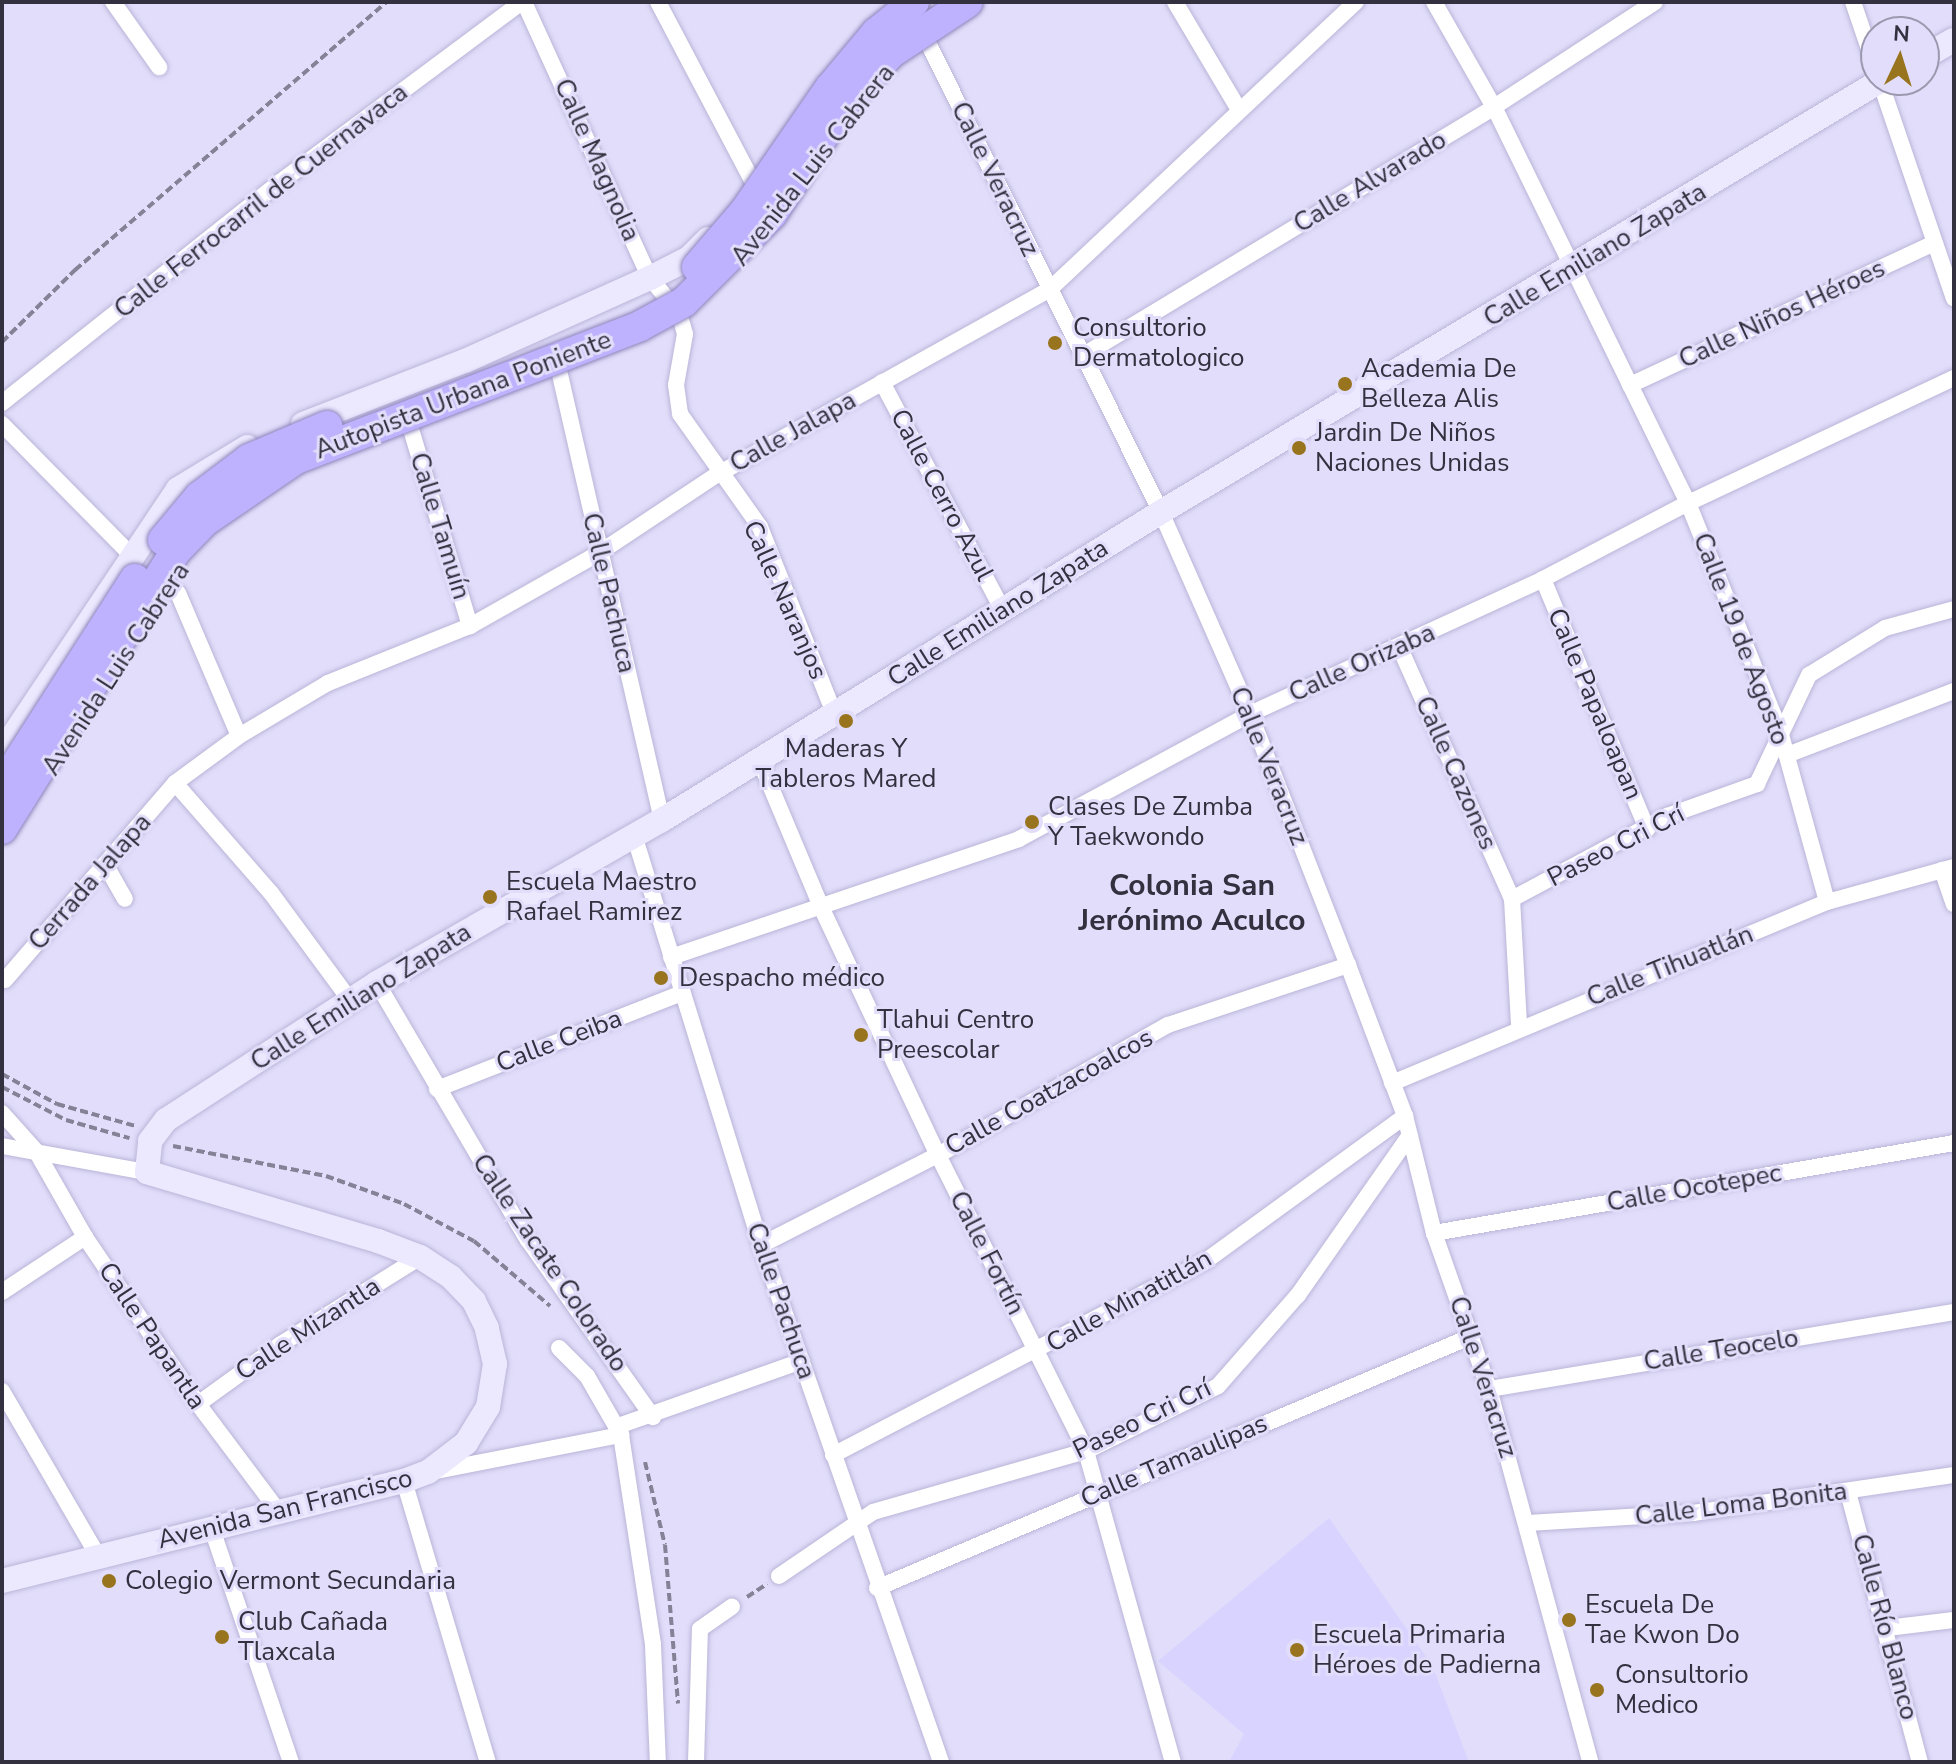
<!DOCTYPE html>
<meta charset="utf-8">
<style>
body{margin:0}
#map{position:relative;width:1956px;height:1764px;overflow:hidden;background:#e1ddfa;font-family:"Nunito Sans",sans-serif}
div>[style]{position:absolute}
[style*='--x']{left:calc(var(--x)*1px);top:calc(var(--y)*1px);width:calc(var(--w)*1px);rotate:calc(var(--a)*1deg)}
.built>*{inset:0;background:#d9d3ff}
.path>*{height:4px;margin-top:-2px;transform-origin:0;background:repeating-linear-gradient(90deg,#858297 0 8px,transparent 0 12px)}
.roads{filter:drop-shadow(0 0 2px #bab5d8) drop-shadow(0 0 2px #bab5d8)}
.street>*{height:16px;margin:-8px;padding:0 8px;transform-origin:8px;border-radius:8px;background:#fff}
.secondary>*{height:24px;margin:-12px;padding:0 12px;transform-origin:12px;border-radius:12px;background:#ece8fe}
.bridges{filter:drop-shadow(0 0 2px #8d84ba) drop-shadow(0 0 2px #8d84ba)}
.highway-bridge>*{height:30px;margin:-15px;padding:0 15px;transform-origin:15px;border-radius:15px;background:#beb1fd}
.dots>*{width:22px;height:22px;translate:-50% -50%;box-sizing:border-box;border:4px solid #e1ddfa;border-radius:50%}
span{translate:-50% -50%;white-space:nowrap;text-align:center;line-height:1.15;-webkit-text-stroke:6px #e1ddfa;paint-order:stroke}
.street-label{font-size:26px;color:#33313f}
.poi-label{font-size:26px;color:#33313f}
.left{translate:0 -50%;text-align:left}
.quarter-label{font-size:30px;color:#33313f;font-weight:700}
.frame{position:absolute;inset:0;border:4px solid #33313f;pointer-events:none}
.north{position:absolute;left:1860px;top:16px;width:80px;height:80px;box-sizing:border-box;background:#e1ddfa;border:2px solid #9b98af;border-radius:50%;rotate:4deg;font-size:22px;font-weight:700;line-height:32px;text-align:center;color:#33313f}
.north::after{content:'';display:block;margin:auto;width:28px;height:36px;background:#97741d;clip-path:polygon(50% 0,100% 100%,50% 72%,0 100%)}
</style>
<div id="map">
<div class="built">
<i style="clip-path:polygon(1329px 1518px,1432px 1665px,1469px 1762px,1229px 1762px,1244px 1734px,1158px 1661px)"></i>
</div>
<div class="path">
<i style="--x:2;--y:342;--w:103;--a:-44.6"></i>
<i style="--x:75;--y:270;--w:411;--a:-40.7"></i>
<i style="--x:2;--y:1074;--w:63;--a:28.6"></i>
<i style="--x:57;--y:1104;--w:82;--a:15.6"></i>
<i style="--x:2;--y:1087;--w:72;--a:27.3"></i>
<i style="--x:66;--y:1120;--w:66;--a:15.9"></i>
<i style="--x:173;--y:1146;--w:156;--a:11.1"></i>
<i style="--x:326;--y:1176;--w:83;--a:19.7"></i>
<i style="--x:404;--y:1204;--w:79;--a:27.9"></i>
<i style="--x:474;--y:1241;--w:100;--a:40.5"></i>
<i style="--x:645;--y:1462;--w:85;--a:76.5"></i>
<i style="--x:665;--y:1545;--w:159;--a:85.3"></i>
<i style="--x:747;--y:1597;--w:24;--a:-33"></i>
</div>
<div class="roads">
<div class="street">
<i style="--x:113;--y:2;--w:80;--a:54.7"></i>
<i style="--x:524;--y:2;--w:303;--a:65.5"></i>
<i style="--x:650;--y:278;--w:45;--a:50.4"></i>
<i style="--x:679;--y:313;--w:22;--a:74"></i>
<i style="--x:685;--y:334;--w:52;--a:100"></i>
<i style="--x:676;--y:385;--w:29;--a:82"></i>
<i style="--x:680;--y:414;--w:138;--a:54.7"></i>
<i style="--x:760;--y:527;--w:202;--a:68.3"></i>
<i style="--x:658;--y:2;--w:208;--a:62.2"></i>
<i style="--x:1175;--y:2;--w:123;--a:59.3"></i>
<i style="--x:1434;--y:2;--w:121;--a:60.3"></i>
<i style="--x:1494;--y:107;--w:441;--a:63.9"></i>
<i style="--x:1688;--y:503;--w:246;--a:68"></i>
<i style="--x:1780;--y:731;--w:177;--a:74.6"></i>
<i style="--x:1853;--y:2;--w:313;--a:71.2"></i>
<i style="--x:924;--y:35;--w:533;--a:63.58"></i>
<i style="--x:1161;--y:512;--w:221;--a:66.2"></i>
<i style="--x:1250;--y:714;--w:269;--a:68.7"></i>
<i style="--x:1348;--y:965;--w:161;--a:69.3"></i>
<i style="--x:1405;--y:1116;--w:121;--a:76.1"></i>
<i style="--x:1434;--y:1233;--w:165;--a:70.6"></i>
<i style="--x:1489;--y:1389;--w:386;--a:74.8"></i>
<i style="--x:1082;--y:356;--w:481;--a:-31.1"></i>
<i style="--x:1494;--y:107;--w:192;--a:-33.1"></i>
<i style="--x:558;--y:366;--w:466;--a:77.1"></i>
<i style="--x:882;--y:382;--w:257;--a:62.1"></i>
<i style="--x:1630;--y:385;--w:336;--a:-25"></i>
<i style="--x:2;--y:403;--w:354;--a:-38.5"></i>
<i style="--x:279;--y:183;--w:303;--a:-36.7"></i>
<i style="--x:2;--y:424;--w:182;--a:45.4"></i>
<i style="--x:410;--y:426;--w:209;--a:73.3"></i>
<i style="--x:1543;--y:579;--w:271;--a:67.4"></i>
<i style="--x:178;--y:593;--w:155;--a:66.9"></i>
<i style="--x:1399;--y:646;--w:277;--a:65.9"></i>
<i style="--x:1512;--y:899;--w:127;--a:86.8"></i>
<i style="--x:1787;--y:755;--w:179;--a:-21"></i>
<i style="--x:759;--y:759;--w:163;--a:67.2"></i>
<i style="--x:822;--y:909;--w:272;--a:64.8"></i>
<i style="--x:938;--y:1155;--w:331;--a:63.4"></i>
<i style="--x:1086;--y:1451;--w:323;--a:74.4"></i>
<i style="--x:175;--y:783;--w:146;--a:48.9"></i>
<i style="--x:271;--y:893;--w:133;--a:53.6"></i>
<i style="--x:634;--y:835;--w:429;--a:72.8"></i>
<i style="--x:761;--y:1245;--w:547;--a:70.8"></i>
<i style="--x:105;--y:864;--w:40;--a:60.3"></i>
<i style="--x:1942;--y:870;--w:36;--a:71"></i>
<i style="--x:1512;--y:899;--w:176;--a:-28.2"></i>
<i style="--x:1667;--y:816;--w:96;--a:-19.6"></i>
<i style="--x:1757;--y:784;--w:121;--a:-64.5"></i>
<i style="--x:1809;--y:675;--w:89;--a:-31.7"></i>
<i style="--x:1885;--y:628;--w:72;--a:-15.4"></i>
<i style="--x:671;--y:957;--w:367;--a:-18.7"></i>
<i style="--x:1019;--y:839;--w:263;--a:-28.4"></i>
<i style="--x:1250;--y:714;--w:323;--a:-24.7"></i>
<i style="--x:1543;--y:579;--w:164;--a:-27.7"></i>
<i style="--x:1688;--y:503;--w:294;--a:-25.2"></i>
<i style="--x:5;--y:980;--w:260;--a:-49.2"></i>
<i style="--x:175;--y:783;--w:79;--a:-36.3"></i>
<i style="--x:239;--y:736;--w:104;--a:-30.8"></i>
<i style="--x:328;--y:683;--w:153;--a:-21.9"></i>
<i style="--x:470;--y:626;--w:148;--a:-29.5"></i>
<i style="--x:599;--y:553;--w:143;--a:-33.6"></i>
<i style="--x:718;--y:474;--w:379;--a:-29.1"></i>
<i style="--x:1049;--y:290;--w:421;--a:-43.2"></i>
<i style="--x:377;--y:983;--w:298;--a:59.6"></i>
<i style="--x:528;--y:1240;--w:217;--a:54.8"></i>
<i style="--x:1392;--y:1083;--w:471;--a:-22.6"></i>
<i style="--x:1827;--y:902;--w:132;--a:-15.4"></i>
<i style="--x:437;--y:1089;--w:263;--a:-21.4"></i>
<i style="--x:2;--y:1113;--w:51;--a:48.2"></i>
<i style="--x:36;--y:1151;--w:99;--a:60.3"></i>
<i style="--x:85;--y:1237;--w:202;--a:55.9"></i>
<i style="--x:198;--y:1404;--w:135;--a:53.1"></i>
<i style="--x:2;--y:1146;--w:147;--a:10.2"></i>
<i style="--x:1434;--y:1233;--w:528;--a:-9.82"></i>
<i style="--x:761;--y:1245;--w:199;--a:-27"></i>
<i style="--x:938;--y:1155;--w:264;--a:-29.5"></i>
<i style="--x:1168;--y:1025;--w:190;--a:-18.4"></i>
<i style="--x:2;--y:1292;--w:100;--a:-33.5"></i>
<i style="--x:559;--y:1348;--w:40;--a:45"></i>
<i style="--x:587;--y:1376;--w:68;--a:60"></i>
<i style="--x:621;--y:1435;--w:212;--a:81.3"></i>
<i style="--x:653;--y:1645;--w:117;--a:87.6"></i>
<i style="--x:1489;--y:1389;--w:471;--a:-9.4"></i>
<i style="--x:2;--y:1391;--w:191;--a:59.8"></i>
<i style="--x:198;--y:1404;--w:102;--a:-35.9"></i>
<i style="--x:281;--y:1344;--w:164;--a:-32"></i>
<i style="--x:618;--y:1426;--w:195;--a:-19.5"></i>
<i style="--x:833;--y:1455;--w:422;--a:-27.5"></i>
<i style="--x:1207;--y:1260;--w:245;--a:-36"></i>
<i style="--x:430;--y:1472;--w:195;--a:-11"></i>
<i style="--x:404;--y:1481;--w:293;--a:73.4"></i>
<i style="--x:1848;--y:1492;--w:279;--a:75.1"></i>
<i style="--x:1528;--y:1523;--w:165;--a:-3.5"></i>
<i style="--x:1693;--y:1513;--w:264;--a:-8.3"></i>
<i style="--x:212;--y:1529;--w:246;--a:71.3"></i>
<i style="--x:779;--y:1576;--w:114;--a:-34.2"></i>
<i style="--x:873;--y:1512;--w:222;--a:-16"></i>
<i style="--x:1086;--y:1451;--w:147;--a:-26.2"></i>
<i style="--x:1218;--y:1386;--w:121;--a:-48.7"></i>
<i style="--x:1298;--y:1295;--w:195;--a:-55"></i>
<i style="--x:877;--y:1588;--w:646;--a:-22.95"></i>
<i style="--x:1887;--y:1628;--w:67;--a:-6.8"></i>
<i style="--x:696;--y:1762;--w:133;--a:-88.3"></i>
<i style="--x:700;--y:1629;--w:39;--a:-35"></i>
</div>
<div class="secondary">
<i style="--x:1924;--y:57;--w:34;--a:-30"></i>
<i style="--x:303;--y:424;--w:174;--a:-21.3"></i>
<i style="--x:465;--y:361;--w:203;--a:-24.2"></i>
<i style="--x:650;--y:278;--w:44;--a:-27.1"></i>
<i style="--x:689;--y:258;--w:27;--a:-45"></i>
<i style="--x:2;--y:752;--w:316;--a:-56.2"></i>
<i style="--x:178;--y:489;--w:81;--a:-31.3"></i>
<i style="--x:2;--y:1581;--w:414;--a:-14"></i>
<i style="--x:404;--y:1481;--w:26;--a:-21"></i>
<i style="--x:428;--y:1472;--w:48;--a:-37.3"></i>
<i style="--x:466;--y:1443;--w:42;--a:-58.6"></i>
<i style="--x:488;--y:1407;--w:44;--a:-80.8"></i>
<i style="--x:495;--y:1364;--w:37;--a:-103"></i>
<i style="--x:487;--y:1328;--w:30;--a:-116"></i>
<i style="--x:474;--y:1301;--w:33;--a:-134"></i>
<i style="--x:451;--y:1277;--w:37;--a:-147"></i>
<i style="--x:420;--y:1257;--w:45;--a:-159.1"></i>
<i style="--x:378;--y:1241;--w:241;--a:-163.4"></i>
<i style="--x:147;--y:1172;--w:31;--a:-84"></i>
<i style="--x:150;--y:1141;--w:26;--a:-53"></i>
<i style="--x:166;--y:1120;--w:252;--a:-33"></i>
<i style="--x:377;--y:983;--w:328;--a:-29.8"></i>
<i style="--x:662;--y:820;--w:586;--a:-31.68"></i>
<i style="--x:1161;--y:512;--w:841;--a:-30.93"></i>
</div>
</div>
<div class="bridges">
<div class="highway-bridge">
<i style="--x:697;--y:267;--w:74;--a:-49.4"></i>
<i style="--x:745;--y:211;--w:150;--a:-55.4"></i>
<i style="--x:830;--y:88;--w:72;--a:-50.1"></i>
<i style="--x:876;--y:33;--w:49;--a:-39.2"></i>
<i style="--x:163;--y:540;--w:56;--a:-50.1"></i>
<i style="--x:199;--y:497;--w:63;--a:-37.2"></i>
<i style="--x:249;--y:459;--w:85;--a:-22.9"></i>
<i style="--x:2;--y:786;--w:246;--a:-57.3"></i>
<i style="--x:2;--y:829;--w:327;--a:-58"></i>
<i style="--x:175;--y:552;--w:43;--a:-45.9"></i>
<i style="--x:205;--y:521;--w:110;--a:-34.3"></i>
<i style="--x:296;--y:459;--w:369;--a:-21.1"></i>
<i style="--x:640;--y:326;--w:50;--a:-28.6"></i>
<i style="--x:684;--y:302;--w:124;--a:-45"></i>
<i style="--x:772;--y:214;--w:136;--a:-56.7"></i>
<i style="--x:847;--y:100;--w:64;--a:-46.9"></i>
<i style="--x:891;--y:53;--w:92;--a:-33.5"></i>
</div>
</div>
<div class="dots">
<i style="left:1055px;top:343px;background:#97741d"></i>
<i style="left:1345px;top:384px;background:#97741d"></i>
<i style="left:1299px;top:448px;background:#97741d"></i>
<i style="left:846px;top:721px;background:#97741d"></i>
<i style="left:1032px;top:822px;background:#97741d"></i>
<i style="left:490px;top:897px;background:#97741d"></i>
<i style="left:661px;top:978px;background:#97741d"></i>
<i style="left:861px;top:1035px;background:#97741d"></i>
<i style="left:109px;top:1581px;background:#97741d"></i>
<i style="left:1569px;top:1620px;background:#97741d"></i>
<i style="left:222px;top:1637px;background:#97741d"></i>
<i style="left:1297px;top:1650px;background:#97741d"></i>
<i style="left:1597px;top:1690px;background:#97741d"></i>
</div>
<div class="street-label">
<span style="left:597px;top:160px;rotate:66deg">Calle Magnolia</span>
<span style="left:813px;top:165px;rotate:-52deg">Avenida Luis Cabrera</span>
<span style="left:995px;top:179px;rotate:64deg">Calle Veracruz</span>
<span style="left:1370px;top:182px;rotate:-31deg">Calle Alvarado</span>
<span style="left:261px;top:201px;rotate:-38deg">Calle Ferrocarril de Cuernavaca</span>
<span style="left:1595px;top:255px;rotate:-31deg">Calle Emiliano Zapata</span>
<span style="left:1782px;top:314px;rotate:-25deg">Calle Niños Héroes</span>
<span style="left:463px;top:395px;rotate:-21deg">Autopista Urbana Poniente</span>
<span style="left:793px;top:432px;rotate:-29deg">Calle Jalapa</span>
<span style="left:942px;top:495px;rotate:62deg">Calle Cerro Azul</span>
<span style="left:440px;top:526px;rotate:73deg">Calle Tamuín</span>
<span style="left:609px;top:593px;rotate:77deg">Calle Pachuca</span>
<span style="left:785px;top:600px;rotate:66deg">Calle Naranjos</span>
<span style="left:998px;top:613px;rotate:-32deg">Calle Emiliano Zapata</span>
<span style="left:1741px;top:639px;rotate:69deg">Calle 19 de Agosto</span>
<span style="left:1362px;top:663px;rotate:-24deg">Calle Orizaba</span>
<span style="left:116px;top:669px;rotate:-57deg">Avenida Luis Cabrera</span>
<span style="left:1595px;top:704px;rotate:67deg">Calle Papaloapan</span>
<span style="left:1269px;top:766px;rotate:68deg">Calle Veracruz</span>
<span style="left:1456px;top:773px;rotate:66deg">Calle Cazones</span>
<span style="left:1616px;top:846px;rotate:-27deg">Paseo Cri Crí</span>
<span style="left:90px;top:882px;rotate:-49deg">Cerrada Jalapa</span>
<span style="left:1670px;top:966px;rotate:-22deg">Calle Tihuatlán</span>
<span style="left:361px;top:997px;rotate:-32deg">Calle Emiliano Zapata</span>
<span style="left:559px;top:1041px;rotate:-21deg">Calle Ceiba</span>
<span style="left:1049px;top:1092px;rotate:-29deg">Calle Coatzacoalcos</span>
<span style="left:1694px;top:1188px;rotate:-10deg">Calle Ocotepec</span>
<span style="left:987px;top:1253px;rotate:63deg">Calle Fortín</span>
<span style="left:550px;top:1263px;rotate:56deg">Calle Zacate Colorado</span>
<span style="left:781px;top:1301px;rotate:71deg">Calle Pachuca</span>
<span style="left:1129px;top:1301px;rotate:-29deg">Calle Minatitlán</span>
<span style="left:308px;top:1329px;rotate:-33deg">Calle Mizantla</span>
<span style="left:152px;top:1336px;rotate:56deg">Calle Papantla</span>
<span style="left:1721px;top:1350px;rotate:-9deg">Calle Teocelo</span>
<span style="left:1483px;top:1377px;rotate:72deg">Calle Veracruz</span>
<span style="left:1142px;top:1419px;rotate:-26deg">Paseo Cri Crí</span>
<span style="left:1174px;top:1461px;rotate:-23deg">Calle Tamaulipas</span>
<span style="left:1741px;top:1504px;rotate:-7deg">Calle Loma Bonita</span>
<span style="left:285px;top:1509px;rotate:-14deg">Avenida San Francisco</span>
<span style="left:1885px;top:1627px;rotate:75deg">Calle Río Blanco</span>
</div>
<div class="poi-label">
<span class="left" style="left:1073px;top:343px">Consultorio<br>Dermatologico</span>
<span class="left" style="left:1361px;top:384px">Academia De<br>Belleza Alis</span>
<span class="left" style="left:1315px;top:448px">Jardin De Niños<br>Naciones Unidas</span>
<span style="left:846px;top:764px">Maderas Y<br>Tableros Mared</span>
<span class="left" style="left:1048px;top:822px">Clases De Zumba<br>Y Taekwondo</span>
<span class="left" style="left:506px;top:897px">Escuela Maestro<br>Rafael Ramirez</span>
<span class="left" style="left:679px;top:978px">Despacho médico</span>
<span class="left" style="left:877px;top:1035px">Tlahui Centro<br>Preescolar</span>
<span class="left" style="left:125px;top:1581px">Colegio Vermont Secundaria</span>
<span class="left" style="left:1585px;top:1620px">Escuela De<br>Tae Kwon Do</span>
<span class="left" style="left:238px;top:1637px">Club Cañada<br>Tlaxcala</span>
<span class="left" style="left:1313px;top:1650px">Escuela Primaria<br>Héroes de Padierna</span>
<span class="left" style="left:1615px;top:1690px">Consultorio<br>Medico</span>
</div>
<div class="quarter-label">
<span style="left:1192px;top:903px">Colonia San<br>Jerónimo Aculco</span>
</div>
<div class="frame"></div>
<div class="north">N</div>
</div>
